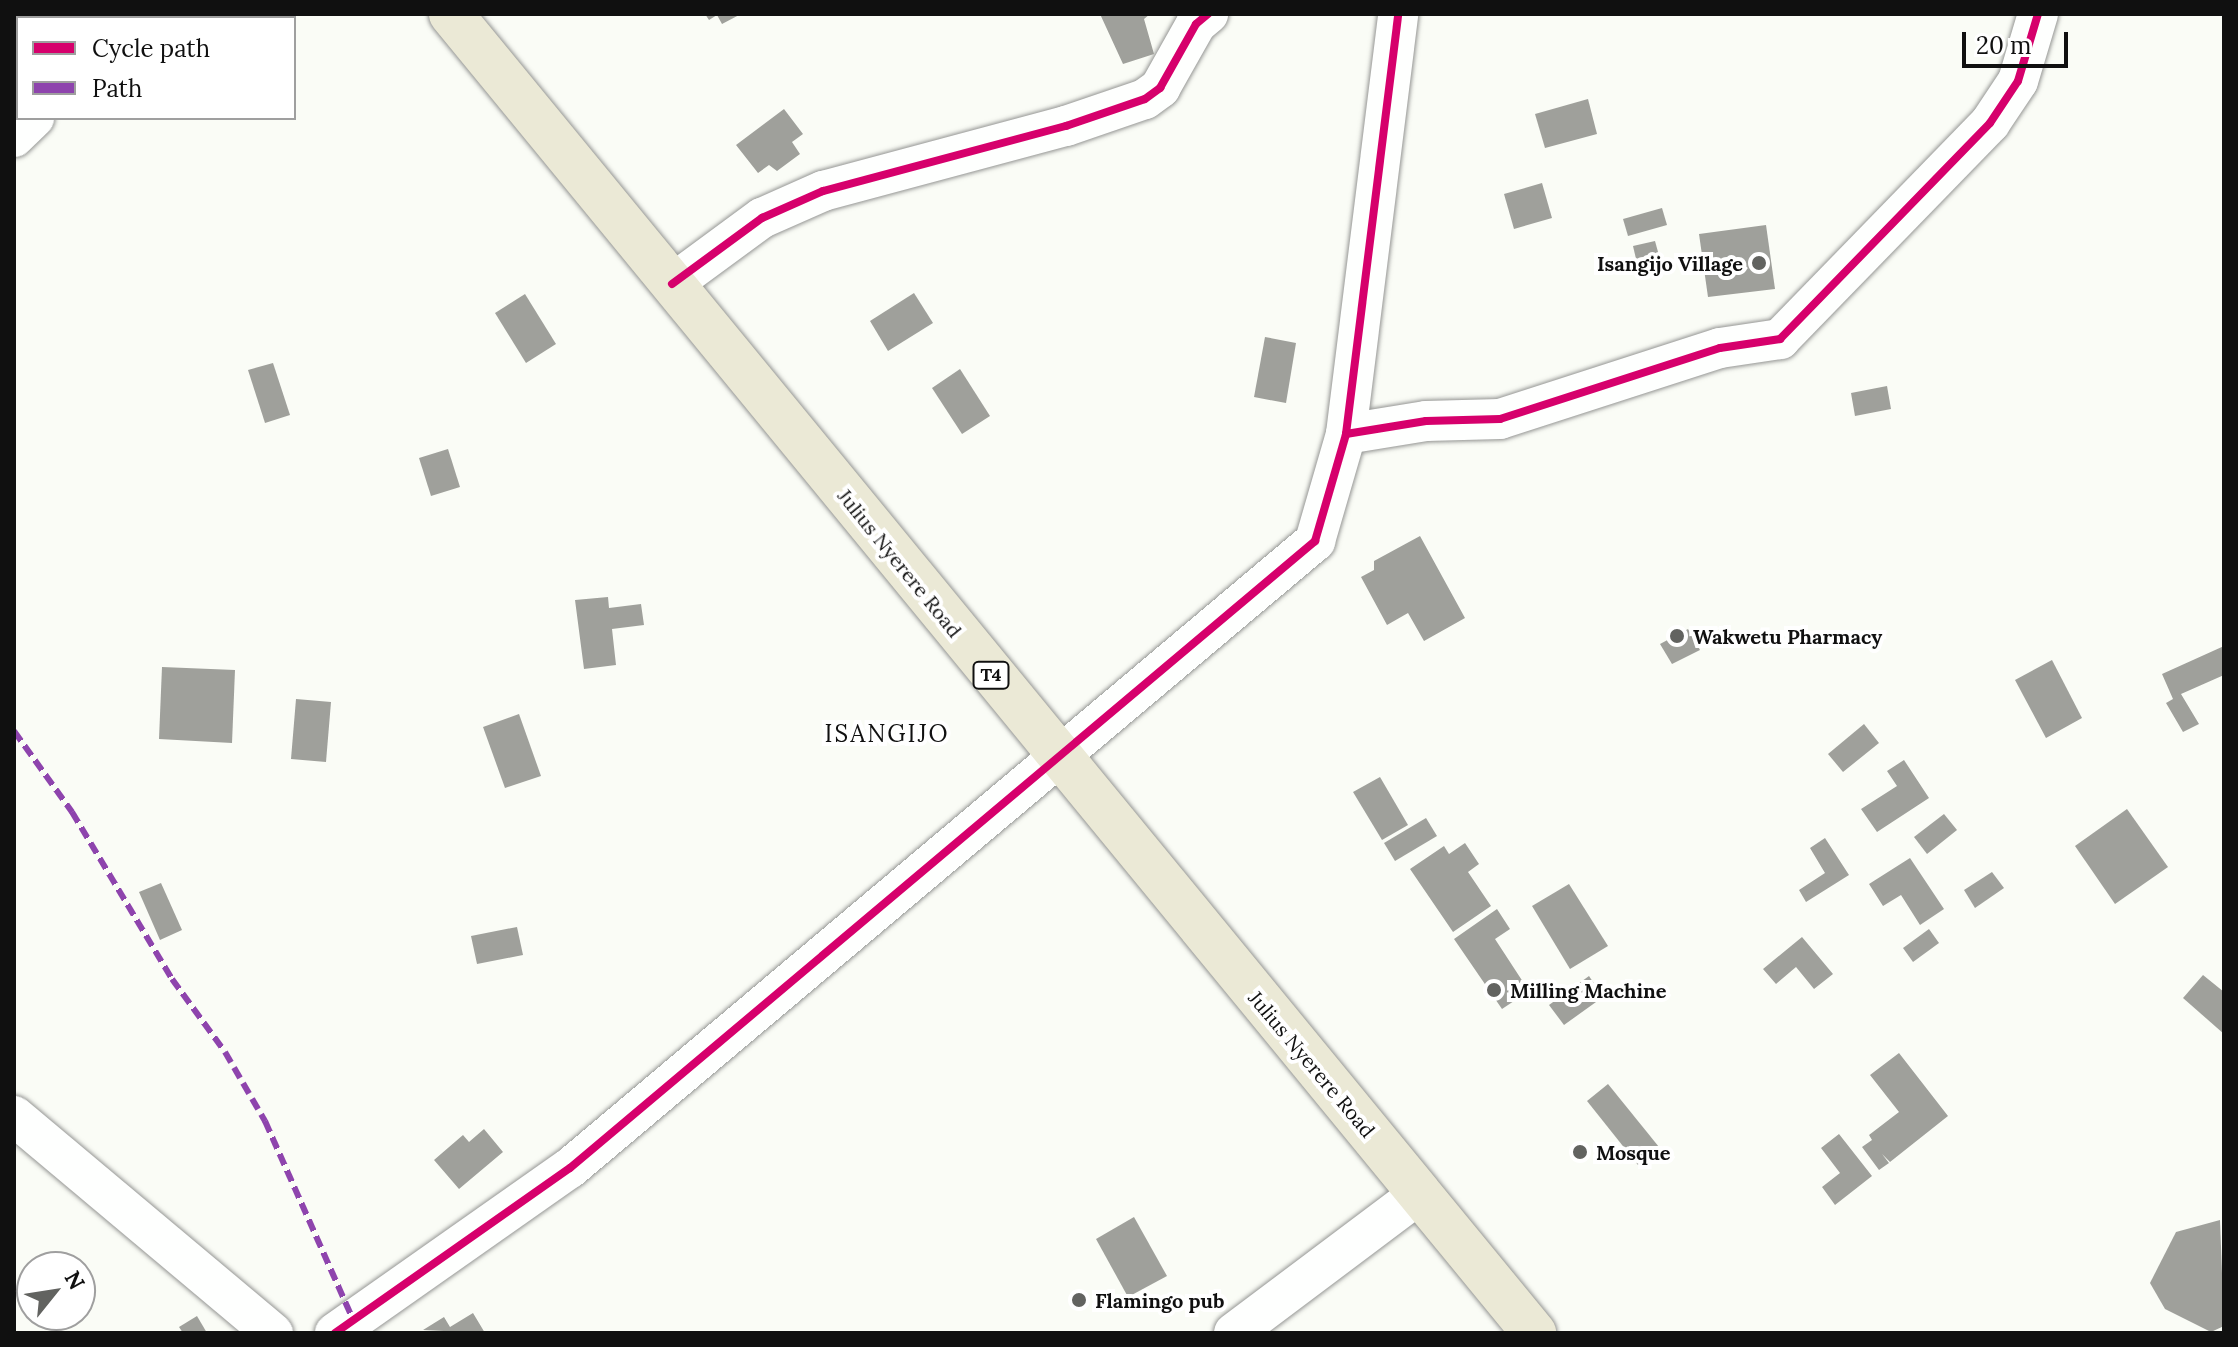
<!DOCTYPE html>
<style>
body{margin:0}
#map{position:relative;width:2238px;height:1347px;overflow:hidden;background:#fafcf6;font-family:Lora,serif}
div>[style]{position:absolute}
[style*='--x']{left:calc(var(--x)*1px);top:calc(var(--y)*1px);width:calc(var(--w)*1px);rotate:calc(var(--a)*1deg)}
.building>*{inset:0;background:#9fa09b}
.roads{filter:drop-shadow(0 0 2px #959694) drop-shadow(0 0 2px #959694)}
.street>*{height:40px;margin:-20px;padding:0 20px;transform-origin:20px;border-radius:20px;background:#fefffe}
.highway>*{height:44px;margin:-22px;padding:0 22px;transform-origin:22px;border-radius:22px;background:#ebe9d6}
.quiet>*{height:6px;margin-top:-3px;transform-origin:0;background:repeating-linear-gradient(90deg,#8e44ad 0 12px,transparent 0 18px)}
.cycleway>*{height:8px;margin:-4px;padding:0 4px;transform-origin:4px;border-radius:4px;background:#d6006c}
.dots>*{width:22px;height:22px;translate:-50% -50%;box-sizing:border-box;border:4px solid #fff;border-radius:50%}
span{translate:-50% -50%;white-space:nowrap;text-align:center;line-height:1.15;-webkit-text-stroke:8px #fff;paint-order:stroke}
.shield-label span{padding:2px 6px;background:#fff;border:2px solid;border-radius:6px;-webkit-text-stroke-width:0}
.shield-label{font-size:18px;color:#101010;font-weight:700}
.poi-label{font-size:20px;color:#101010;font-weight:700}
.right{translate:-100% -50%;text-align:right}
.left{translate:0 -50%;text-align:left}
.street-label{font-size:20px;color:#101010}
.quarter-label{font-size:24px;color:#101010;letter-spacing:2px}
.frame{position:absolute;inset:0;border:16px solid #101010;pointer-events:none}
.legend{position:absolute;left:16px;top:16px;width:280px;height:104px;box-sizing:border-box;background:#fff;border:2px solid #9f9f9f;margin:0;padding:10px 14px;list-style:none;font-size:24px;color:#101010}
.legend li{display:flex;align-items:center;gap:16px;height:40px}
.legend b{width:40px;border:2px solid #9f9f9f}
.north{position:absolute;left:16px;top:1251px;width:80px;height:80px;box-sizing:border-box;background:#fff;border:2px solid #9f9f9f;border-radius:50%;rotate:60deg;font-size:22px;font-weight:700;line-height:32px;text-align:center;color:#101010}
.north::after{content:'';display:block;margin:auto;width:28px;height:36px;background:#626360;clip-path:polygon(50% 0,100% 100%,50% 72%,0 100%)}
.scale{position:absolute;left:1962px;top:32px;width:106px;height:36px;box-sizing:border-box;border:4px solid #101010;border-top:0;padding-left:10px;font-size:24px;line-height:28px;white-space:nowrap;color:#101010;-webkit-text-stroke:6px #fff;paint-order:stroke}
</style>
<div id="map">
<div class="building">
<i style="clip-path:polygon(705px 14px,741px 14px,722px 24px,717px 15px,709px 20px)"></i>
<i style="clip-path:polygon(1100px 14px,1150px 14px,1144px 19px,1154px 54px,1123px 64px)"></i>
<i style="clip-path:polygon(1588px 99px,1597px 134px,1545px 148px,1535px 114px)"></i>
<i style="clip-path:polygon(784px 109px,803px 134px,792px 142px,800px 154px,777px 171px,769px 165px,758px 173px,736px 145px)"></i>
<i style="clip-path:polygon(1542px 183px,1552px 218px,1514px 229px,1504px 194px)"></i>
<i style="clip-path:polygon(1662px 208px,1667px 225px,1628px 236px,1623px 219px)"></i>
<i style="clip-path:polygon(1766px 225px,1775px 289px,1708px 297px,1699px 234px)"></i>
<i style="clip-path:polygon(1655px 241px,1663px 270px,1640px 276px,1633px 246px)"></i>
<i style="clip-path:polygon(914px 293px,933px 323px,888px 351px,870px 321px)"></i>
<i style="clip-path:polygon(525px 294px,556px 344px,526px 363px,495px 313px)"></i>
<i style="clip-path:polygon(1265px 337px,1296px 343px,1286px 403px,1254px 397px)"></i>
<i style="clip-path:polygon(273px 363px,290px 415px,265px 423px,248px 370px)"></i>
<i style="clip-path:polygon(960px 369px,990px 416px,962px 434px,932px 388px)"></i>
<i style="clip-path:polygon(1887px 386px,1891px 409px,1855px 416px,1851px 393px)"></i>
<i style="clip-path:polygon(448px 449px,460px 487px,431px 496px,419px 458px)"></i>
<i style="clip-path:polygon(1420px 536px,1465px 618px,1424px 641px,1408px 613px,1387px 625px,1361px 577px,1374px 570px,1374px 561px)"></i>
<i style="clip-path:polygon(608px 597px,609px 608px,641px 604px,644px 625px,612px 629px,616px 665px,584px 669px,575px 600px)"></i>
<i style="clip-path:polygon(1688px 629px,1700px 650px,1672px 664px,1660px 644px)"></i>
<i style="clip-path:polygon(2224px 646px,2224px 675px,2181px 694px,2199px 724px,2183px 732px,2166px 703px,2173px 699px,2162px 674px)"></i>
<i style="clip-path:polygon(2052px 660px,2082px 718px,2046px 738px,2015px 680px)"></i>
<i style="clip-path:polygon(162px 667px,235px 670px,232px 743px,159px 739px)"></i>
<i style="clip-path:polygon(296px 699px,331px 702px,326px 762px,291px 759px)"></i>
<i style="clip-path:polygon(519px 714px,541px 776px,505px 788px,483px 727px)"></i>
<i style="clip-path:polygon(1864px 724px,1879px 743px,1843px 772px,1828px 754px)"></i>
<i style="clip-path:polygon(1904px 760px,1929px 798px,1877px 832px,1861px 809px,1897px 786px,1887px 771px)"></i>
<i style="clip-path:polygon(1380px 777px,1408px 825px,1382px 840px,1353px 792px)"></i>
<i style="clip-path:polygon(2127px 809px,2168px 867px,2115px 904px,2075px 846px)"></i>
<i style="clip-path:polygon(1944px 814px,1957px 830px,1927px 854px,1914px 837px)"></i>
<i style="clip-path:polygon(1426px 818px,1437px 836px,1395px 861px,1384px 843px)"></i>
<i style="clip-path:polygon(1825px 838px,1849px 875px,1806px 902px,1799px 890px,1825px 873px,1810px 848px)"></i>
<i style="clip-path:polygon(1465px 843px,1479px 864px,1468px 872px,1491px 906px,1453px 932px,1410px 869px,1444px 846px,1449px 854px)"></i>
<i style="clip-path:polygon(1910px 858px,1944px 909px,1920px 925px,1901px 895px,1883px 906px,1869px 884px)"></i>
<i style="clip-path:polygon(1992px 872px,2004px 888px,1975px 908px,1964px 890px)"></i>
<i style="clip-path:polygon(161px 883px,182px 930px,160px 940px,139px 892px)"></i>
<i style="clip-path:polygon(1569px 884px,1608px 946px,1570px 969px,1532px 906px)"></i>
<i style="clip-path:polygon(1497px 909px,1510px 929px,1495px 939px,1529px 991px,1502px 1009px,1454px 939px)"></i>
<i style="clip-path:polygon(517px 927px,523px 955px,477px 964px,471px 936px)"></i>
<i style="clip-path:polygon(1929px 929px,1939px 943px,1913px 962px,1903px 948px)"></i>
<i style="clip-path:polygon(1802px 937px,1833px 974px,1814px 989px,1796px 967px,1776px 984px,1763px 969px)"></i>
<i style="clip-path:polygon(2203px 975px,2224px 992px,2224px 1034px,2183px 998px)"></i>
<i style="clip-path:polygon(1589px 976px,1603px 997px,1564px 1025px,1549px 1005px)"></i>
<i style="clip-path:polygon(1899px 1053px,1948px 1116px,1890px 1162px,1882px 1154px,1889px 1163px,1879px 1170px,1862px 1147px,1872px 1140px,1869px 1135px,1899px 1112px,1870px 1075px)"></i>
<i style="clip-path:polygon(1608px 1084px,1659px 1147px,1638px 1165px,1587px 1101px)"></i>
<i style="clip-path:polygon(484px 1129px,503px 1152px,459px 1189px,434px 1160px,463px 1135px,469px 1142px)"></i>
<i style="clip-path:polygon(1839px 1134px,1872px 1176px,1835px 1205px,1822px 1187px,1840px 1173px,1821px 1148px)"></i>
<i style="clip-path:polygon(1134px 1217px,1167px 1276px,1128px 1297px,1096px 1239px)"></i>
<i style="clip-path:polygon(2220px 1220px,2224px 1326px,2211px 1332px,2165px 1309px,2150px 1283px,2176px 1232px)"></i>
<i style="clip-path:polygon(473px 1313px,485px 1333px,423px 1330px,444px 1317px,450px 1327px)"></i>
<i style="clip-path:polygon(197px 1316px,207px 1333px,183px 1333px,179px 1327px)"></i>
</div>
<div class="roads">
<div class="street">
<i style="--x:141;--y:18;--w:5;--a:-53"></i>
<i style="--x:14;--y:137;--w:28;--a:-44"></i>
<i style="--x:672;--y:284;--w:112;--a:-36.3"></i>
<i style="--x:762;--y:218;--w:67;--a:-23.9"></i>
<i style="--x:823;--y:191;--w:252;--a:-15"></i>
<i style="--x:1066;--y:126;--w:83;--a:-18.9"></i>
<i style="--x:1145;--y:99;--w:19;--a:-36"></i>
<i style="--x:1160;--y:88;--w:73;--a:-60.6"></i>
<i style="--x:1196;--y:24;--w:16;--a:-40"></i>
<i style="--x:1346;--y:434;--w:81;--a:-9.2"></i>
<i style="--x:1426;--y:421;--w:74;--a:-1.5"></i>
<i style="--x:1500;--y:419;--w:231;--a:-17.9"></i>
<i style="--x:1720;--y:348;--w:61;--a:-8.5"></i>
<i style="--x:1780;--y:339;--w:301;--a:-45.8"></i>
<i style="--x:1990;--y:123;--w:50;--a:-56.3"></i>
<i style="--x:2018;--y:81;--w:70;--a:-73.4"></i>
<i style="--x:14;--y:1116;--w:338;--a:40"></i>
<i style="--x:335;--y:1333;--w:287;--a:-35.1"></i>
<i style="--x:570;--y:1168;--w:974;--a:-40.08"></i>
<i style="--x:1315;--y:541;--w:111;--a:-73.8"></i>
<i style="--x:1346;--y:434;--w:423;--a:-82.9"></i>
<i style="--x:1234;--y:1333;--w:231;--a:-36.9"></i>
</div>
<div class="highway">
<i style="--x:451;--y:14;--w:1707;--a:50.61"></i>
</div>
</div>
<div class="quiet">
<i style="--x:14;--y:731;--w:100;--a:54.4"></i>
<i style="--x:72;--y:812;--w:195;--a:59.1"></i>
<i style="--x:172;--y:979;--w:90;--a:54"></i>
<i style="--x:225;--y:1052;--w:80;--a:59.9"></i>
<i style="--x:265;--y:1121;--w:218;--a:66.1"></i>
</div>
<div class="cycleway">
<i style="--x:672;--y:284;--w:112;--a:-36.3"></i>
<i style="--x:762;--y:218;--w:67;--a:-23.9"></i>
<i style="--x:823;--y:191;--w:252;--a:-15"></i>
<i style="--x:1066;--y:126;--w:83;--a:-18.9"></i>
<i style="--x:1145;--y:99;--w:19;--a:-36"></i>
<i style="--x:1160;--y:88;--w:73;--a:-60.6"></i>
<i style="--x:1196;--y:24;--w:16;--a:-40"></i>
<i style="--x:1346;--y:434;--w:81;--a:-9.2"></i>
<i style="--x:1426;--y:421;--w:74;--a:-1.5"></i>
<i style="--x:1500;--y:419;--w:231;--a:-17.9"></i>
<i style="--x:1720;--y:348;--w:61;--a:-8.5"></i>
<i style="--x:1780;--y:339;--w:301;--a:-45.8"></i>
<i style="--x:1990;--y:123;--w:50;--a:-56.3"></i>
<i style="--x:2018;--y:81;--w:70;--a:-73.4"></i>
<i style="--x:335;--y:1333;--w:287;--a:-35.1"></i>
<i style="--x:570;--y:1168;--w:974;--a:-40.08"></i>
<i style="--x:1315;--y:541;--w:111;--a:-73.8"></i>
<i style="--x:1346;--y:434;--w:423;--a:-82.9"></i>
</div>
<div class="dots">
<i style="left:1759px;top:263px;background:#626360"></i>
<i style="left:1677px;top:636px;background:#626360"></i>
<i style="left:1494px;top:990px;background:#626360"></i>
<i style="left:1580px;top:1152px;background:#626360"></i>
<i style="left:1079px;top:1300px;background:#626360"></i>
</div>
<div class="shield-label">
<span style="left:991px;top:675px">T4</span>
</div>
<div class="poi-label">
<span class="right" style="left:1743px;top:263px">Isangijo Village</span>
<span class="left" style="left:1693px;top:636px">Wakwetu Pharmacy</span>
<span class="left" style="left:1510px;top:990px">Milling Machine</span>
<span class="left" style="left:1596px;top:1152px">Mosque</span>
<span class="left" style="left:1095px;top:1300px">Flamingo pub</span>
</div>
<div class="street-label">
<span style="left:900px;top:563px;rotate:51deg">Julius Nyerere Road</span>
<span style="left:1312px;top:1064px;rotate:50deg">Julius Nyerere Road</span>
</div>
<div class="quarter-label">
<span style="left:887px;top:734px">ISANGIJO</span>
</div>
<div class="frame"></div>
<ul class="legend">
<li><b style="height:10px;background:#d6006c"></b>Cycle path</li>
<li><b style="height:10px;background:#8e44ad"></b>Path</li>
</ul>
<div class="north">N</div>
<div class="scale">20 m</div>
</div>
